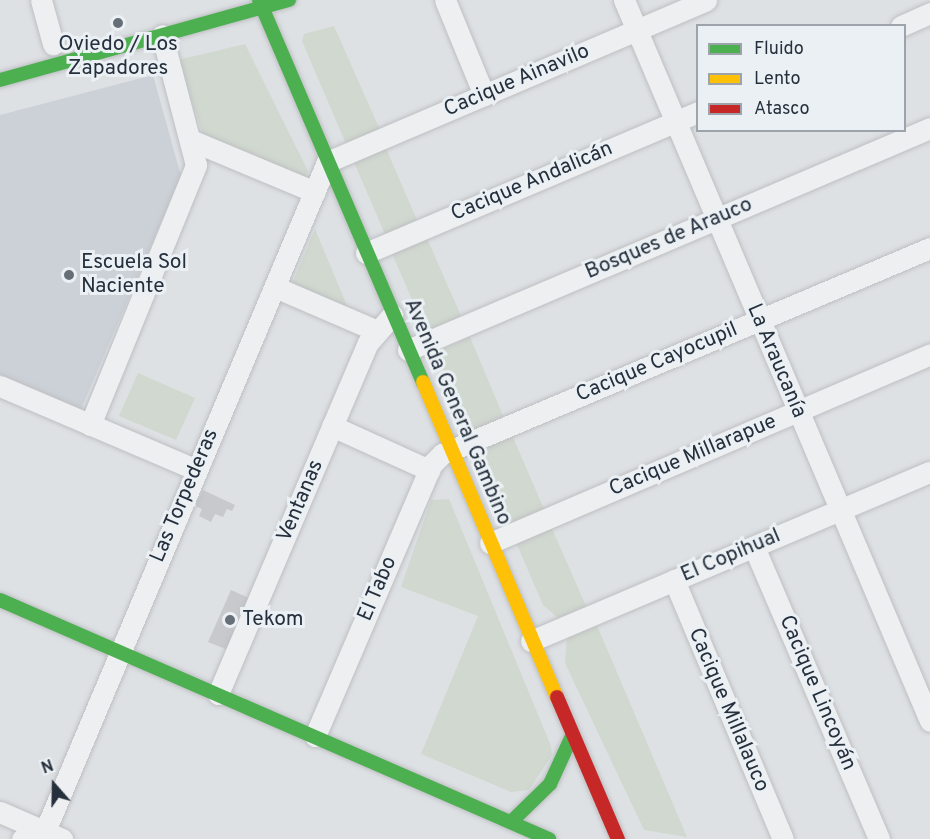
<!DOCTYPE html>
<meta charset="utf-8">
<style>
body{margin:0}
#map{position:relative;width:930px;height:839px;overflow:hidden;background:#dee1e4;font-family:Overpass,sans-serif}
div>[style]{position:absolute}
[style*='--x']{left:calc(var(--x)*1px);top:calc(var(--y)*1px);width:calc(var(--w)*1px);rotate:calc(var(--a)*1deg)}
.built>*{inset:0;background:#ccd1d7}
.green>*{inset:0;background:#d0d8cf}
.building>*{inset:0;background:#c7c9cc}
.roads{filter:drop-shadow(0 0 2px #bdbfc2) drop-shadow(0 0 2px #bdbfc2)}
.street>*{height:21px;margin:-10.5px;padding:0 10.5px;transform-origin:10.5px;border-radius:10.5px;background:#eeeff0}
.fast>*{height:14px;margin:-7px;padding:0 7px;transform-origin:7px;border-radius:7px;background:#4caf50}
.slow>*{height:14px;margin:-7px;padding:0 7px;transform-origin:7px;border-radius:7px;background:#ffc107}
.jam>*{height:14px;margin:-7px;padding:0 7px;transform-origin:7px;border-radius:7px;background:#c62828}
.dots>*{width:16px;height:16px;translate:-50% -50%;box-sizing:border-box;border:3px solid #ebf0f4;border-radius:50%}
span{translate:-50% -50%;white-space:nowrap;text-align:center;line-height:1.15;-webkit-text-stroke:6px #ebf0f4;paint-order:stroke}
.poi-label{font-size:21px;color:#26303c}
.left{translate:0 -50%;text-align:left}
.street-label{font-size:21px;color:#26303c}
.legend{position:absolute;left:696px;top:24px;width:210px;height:108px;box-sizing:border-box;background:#ebf0f4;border:2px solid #9ca3aa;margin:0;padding:8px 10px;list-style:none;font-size:18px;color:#26303c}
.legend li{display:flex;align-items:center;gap:12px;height:30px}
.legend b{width:30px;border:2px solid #9ca3aa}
.north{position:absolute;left:24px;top:755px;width:60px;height:60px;-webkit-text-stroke:4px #ebf0f4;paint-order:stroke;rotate:340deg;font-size:16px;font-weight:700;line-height:24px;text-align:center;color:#26303c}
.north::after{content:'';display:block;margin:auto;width:21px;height:27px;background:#26303c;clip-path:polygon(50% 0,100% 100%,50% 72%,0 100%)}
</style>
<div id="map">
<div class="built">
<i style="clip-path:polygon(153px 75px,181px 176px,81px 409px,0 375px,0 115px)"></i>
</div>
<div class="green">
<i style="clip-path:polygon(334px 26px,380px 130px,346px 144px,302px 41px,304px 34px)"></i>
<i style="clip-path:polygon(245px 44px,308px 171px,300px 192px,210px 155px,178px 60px)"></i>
<i style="clip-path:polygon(385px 146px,417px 220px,385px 234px,353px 160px)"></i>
<i style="clip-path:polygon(315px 229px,348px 308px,292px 284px)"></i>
<i style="clip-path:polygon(426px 236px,461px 316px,431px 329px,423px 325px,391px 251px)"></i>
<i style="clip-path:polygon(470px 337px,504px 418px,470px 432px,438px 358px,440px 350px)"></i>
<i style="clip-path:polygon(138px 373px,195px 398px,176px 440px,119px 416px)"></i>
<i style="clip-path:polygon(512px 435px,544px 509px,510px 524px,478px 449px)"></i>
<i style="clip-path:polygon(449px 499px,551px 746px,552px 755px,529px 790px,511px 792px,421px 754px,478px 616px,401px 587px,431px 500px)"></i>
<i style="clip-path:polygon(550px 524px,586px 606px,558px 618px,543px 605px,515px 540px)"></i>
<i style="clip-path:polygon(596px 623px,687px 837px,644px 830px,565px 663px,567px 637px)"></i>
</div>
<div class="building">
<i style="clip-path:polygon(203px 490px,235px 505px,232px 511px,227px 509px,223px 517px,215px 514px,211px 522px,199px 516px,202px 509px,195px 506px)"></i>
<i style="clip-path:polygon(231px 590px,251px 599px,228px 650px,208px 642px)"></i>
</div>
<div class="roads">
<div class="street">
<i style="--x:41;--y:0;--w:46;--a:74.7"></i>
<i style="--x:445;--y:0;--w:103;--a:67.7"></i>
<i style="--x:624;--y:0;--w:783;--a:67"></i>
<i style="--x:901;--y:26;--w:32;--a:-24"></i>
<i style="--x:193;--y:141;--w:132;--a:22.7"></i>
<i style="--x:366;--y:253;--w:361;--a:-23"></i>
<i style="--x:275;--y:287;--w:109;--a:23.3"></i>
<i style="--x:408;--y:350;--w:567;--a:-23.04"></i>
<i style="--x:0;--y:386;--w:214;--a:23.1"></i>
<i style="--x:90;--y:425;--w:281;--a:-67.8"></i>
<i style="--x:196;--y:165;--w:134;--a:-104.7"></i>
<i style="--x:332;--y:426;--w:107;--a:24.4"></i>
<i style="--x:490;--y:543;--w:479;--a:-23.2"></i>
<i style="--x:754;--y:547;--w:318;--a:66.8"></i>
<i style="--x:674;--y:580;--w:281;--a:67.2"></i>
<i style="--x:531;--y:641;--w:433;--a:-23"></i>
<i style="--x:218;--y:694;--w:382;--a:-66.9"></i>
<i style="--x:368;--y:343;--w:37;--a:-49"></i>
<i style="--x:315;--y:736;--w:295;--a:-66.8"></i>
<i style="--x:431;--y:465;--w:16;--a:-45"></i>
<i style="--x:442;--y:454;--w:530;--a:-22.89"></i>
<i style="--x:0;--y:812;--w:68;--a:23.5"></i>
<i style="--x:22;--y:839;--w:30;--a:-30"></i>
<i style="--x:48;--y:824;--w:718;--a:-67.15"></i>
<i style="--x:327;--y:162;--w:412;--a:-23.1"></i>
</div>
<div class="fast">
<i style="--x:259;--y:0;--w:416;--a:66.8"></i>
<i style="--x:0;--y:80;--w:300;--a:-15.5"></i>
<i style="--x:0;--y:600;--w:599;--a:23.53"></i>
<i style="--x:512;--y:821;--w:53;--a:-44.2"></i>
<i style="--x:550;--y:784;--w:53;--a:-65.4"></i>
</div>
<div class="slow">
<i style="--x:423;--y:382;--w:342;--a:67"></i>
</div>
<div class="jam">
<i style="--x:557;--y:697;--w:155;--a:66.8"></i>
</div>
</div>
<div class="dots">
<i style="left:118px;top:23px;background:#666e77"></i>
<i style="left:69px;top:275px;background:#666e77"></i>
<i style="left:230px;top:620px;background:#666e77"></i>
</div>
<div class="poi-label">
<span style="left:118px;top:57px">Oviedo / Los<br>Zapadores</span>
<span class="left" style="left:81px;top:275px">Escuela Sol<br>Naciente</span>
<span class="left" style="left:242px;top:620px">Tekom</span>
</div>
<div class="street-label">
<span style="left:517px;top:81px;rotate:-23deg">Cacique Ainavilo</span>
<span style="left:532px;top:182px;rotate:-23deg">Cacique Andalicán</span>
<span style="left:669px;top:239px;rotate:-23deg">Bosques de Arauco</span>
<span style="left:776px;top:361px;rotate:67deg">La Araucanía</span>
<span style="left:657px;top:363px;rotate:-23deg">Cacique Cayocupil</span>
<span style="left:457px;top:412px;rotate:67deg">Avenida General Gambino</span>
<span style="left:693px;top:456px;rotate:-23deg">Cacique Millarapue</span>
<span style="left:185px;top:496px;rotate:-67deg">Las Torpederas</span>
<span style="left:301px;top:501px;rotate:-67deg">Ventanas</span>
<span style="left:731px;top:556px;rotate:-23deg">El Copihual</span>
<span style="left:378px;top:589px;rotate:-67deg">El Tabo</span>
<span style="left:817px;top:693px;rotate:67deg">Cacique Lincoyán</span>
<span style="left:728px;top:710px;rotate:67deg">Cacique Millalauco</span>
</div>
<ul class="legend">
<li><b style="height:8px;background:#4caf50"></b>Fluido</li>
<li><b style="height:8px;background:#ffc107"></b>Lento</li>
<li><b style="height:8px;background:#c62828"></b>Atasco</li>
</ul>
<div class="north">N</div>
</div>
